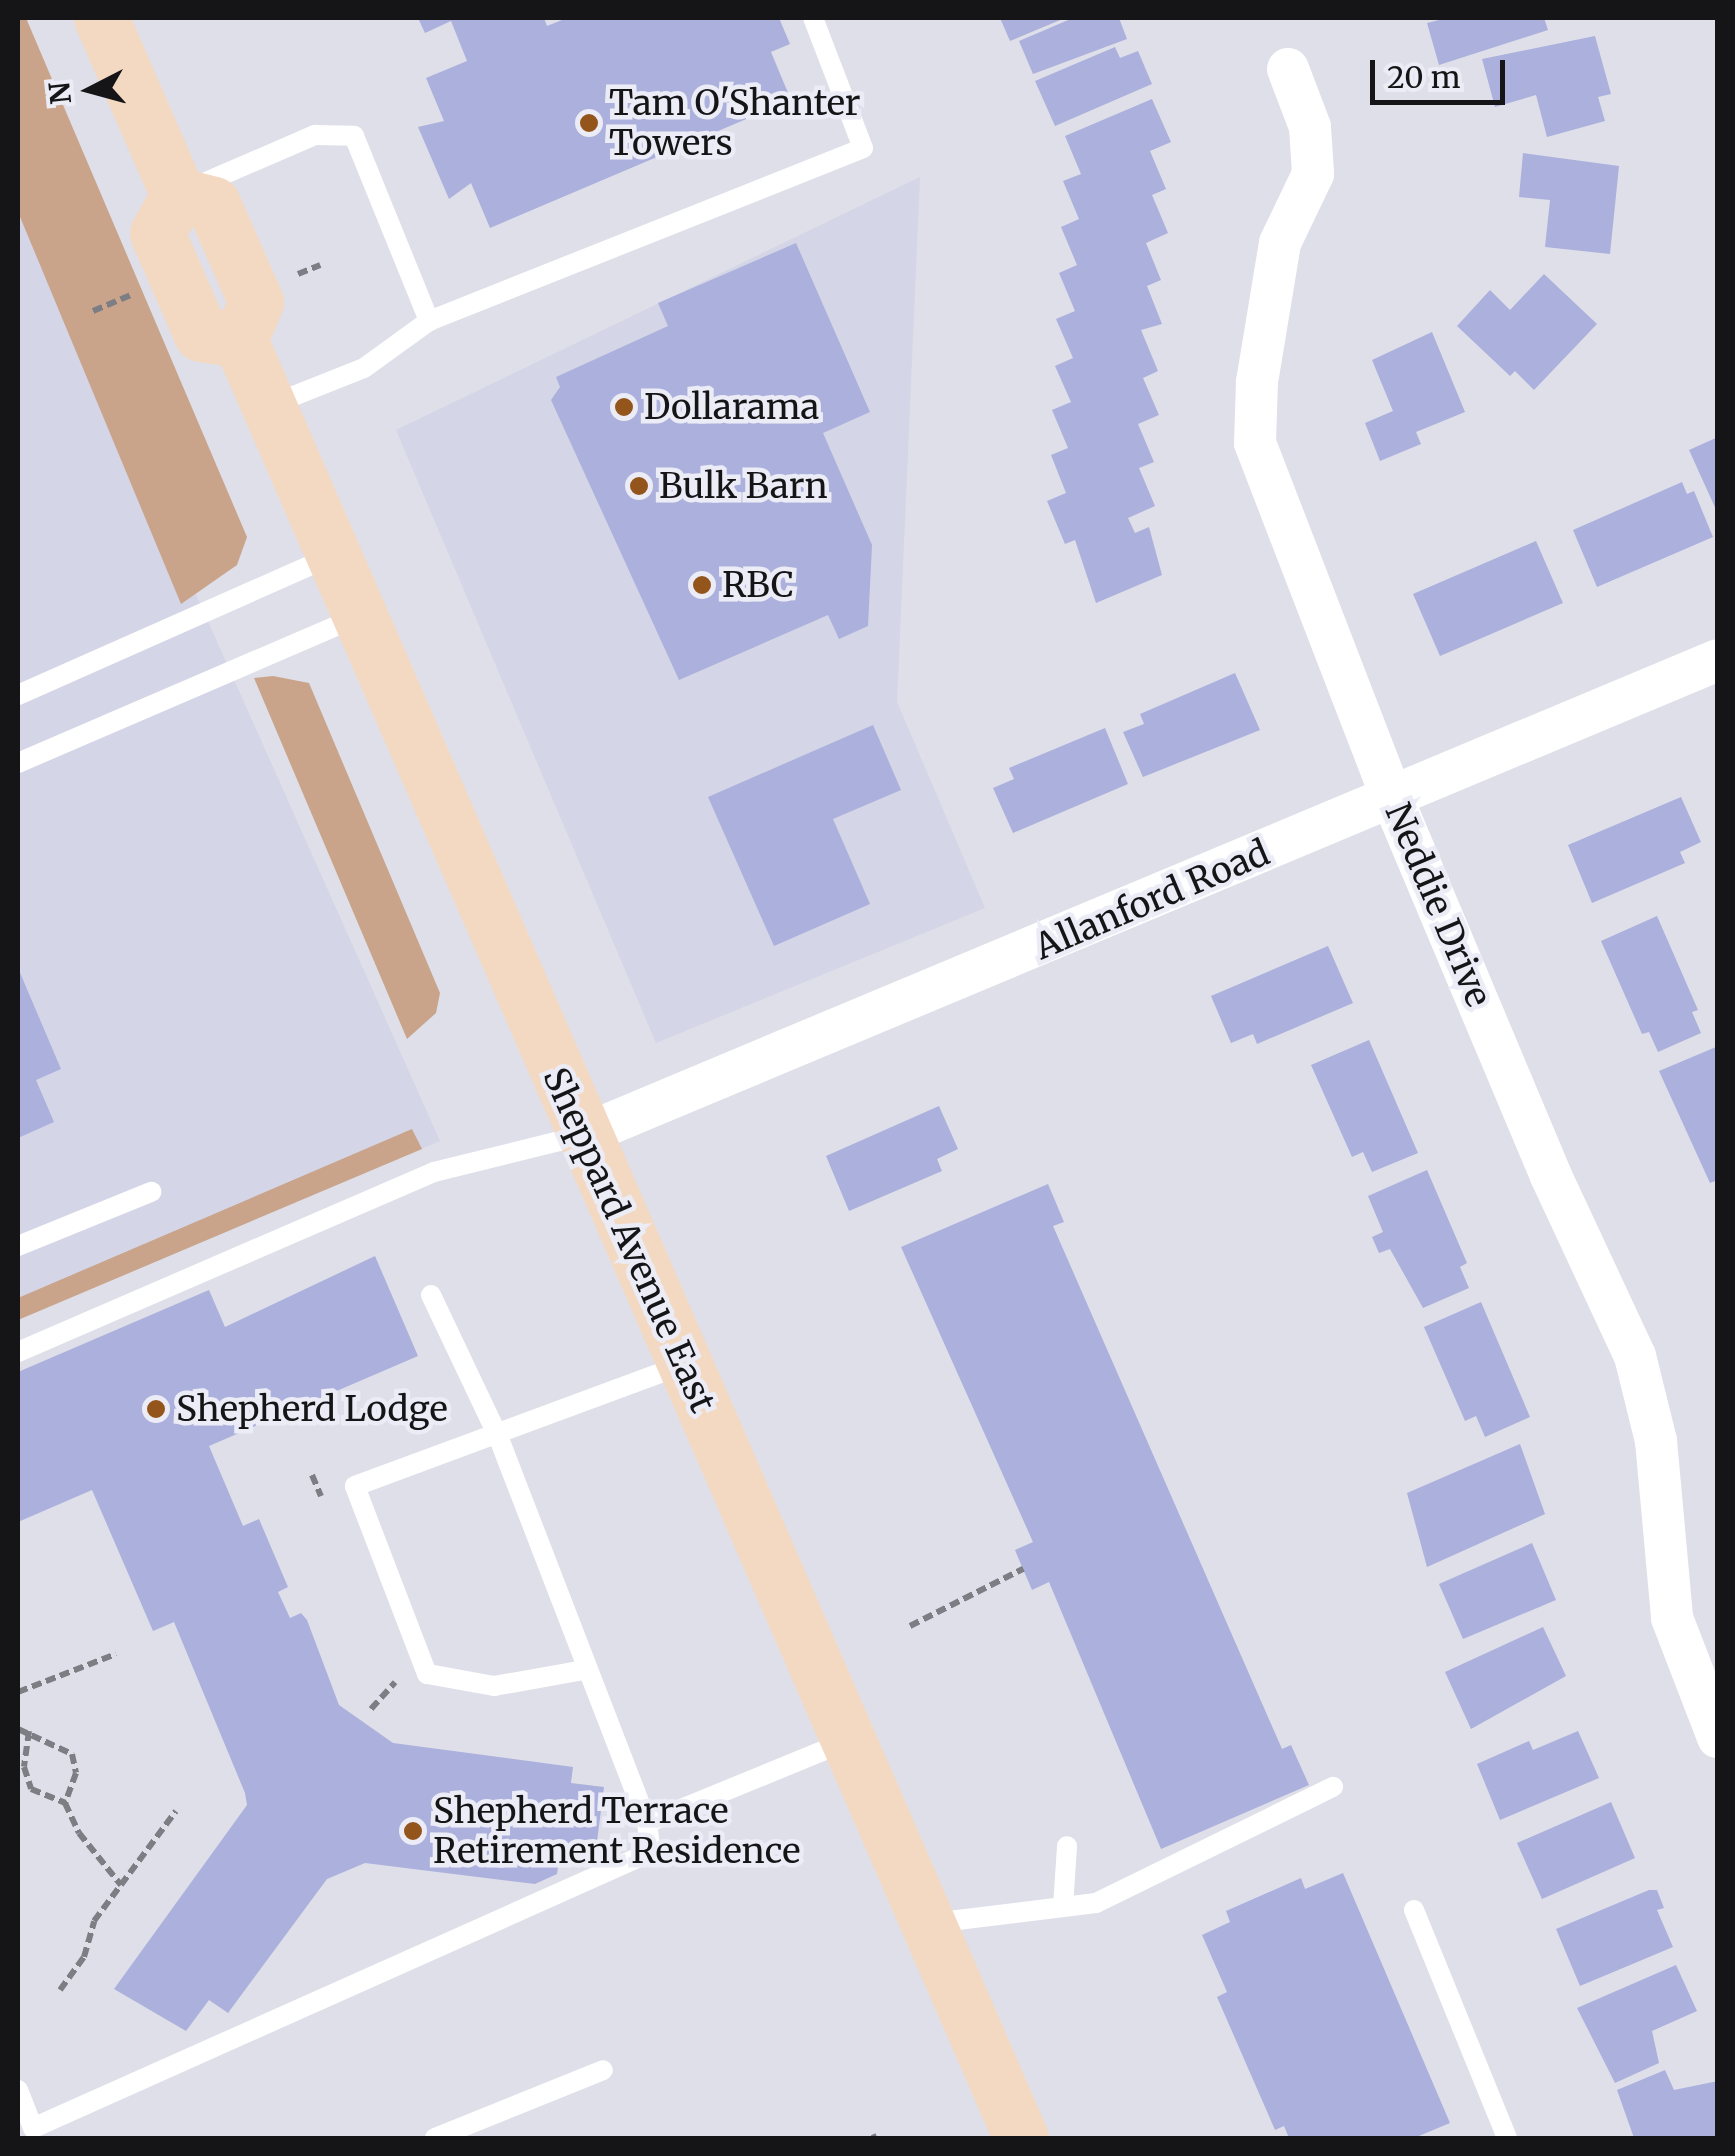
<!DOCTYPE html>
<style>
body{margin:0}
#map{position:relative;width:1735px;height:2156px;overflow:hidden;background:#dedfe9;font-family:Merriweather,serif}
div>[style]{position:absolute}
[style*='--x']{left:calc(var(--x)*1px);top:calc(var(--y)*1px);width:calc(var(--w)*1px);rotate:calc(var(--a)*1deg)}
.built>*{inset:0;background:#d4d5e6}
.green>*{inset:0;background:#c9a48a}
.building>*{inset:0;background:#acb0dc}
.path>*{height:6px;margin-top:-3px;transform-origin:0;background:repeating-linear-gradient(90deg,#7d7e84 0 10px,transparent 0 15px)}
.lane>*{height:20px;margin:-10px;padding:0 10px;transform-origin:10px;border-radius:10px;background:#fff}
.street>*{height:42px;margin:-21px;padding:0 21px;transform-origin:21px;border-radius:21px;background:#fff}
.secondary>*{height:55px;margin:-27.5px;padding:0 27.5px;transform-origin:27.5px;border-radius:27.5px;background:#f4d9c2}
.dots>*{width:28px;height:28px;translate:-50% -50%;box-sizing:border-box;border:5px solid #ebecf6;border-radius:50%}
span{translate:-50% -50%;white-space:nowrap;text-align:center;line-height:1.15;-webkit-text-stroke:9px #ebecf6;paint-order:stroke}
.poi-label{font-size:35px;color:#151518}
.left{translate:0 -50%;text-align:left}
.street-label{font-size:35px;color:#151518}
.frame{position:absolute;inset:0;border:20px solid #151518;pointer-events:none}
.north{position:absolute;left:40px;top:40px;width:100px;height:100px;-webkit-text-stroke:8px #ebecf6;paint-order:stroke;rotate:264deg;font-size:28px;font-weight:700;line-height:40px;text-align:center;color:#151518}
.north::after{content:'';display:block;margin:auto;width:35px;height:45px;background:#151518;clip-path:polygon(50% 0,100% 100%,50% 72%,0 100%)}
.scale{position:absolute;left:1370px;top:60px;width:135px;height:45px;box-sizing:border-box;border:5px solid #151518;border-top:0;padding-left:12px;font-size:30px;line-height:35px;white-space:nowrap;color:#151518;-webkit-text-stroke:8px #ebecf6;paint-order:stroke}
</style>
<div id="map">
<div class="built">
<i style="clip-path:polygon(920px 177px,897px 702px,985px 908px,656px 1043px,396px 430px)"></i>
<i style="clip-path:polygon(18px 196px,440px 1141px,18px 1320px)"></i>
</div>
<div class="green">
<i style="clip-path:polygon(18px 18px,26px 18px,247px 537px,237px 565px,181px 604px,18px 212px)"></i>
<i style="clip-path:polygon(273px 676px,309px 683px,440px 993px,436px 1013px,407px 1039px,254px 678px)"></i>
<i style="clip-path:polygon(412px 1129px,422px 1149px,18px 1320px,18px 1298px)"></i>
</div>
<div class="building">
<i style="clip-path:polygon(418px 18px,544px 18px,547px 26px,567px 18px,779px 18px,790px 44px,771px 52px,791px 100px,490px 228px,471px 183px,449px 199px,418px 127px,444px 121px,426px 78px,467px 61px,451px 21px,425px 33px)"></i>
<i style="clip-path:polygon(1000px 18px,1065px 18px,1010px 41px)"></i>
<i style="clip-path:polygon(1073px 18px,1119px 18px,1127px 39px,1033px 74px,1019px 41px)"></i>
<i style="clip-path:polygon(1447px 18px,1544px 18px,1548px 30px,1439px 65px,1427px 23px)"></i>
<i style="clip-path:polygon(1595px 36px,1611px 94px,1598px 97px,1605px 121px,1547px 137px,1536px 95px,1495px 107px,1482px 59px)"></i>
<i style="clip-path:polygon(1115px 47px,1120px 58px,1138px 51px,1152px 84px,1055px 126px,1035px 81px)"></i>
<i style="clip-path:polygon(1152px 99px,1171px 142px,1150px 151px,1166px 189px,1152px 195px,1168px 233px,1146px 243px,1161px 280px,1147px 286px,1162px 324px,1141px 330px,1158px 371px,1143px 378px,1159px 415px,1138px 424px,1154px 462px,1139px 468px,1155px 506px,1128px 518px,1135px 533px,1149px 527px,1162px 575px,1096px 603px,1075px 540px,1065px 544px,1047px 501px,1066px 493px,1051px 455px,1068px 448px,1052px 410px,1071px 402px,1055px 366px,1073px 358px,1056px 319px,1075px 311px,1059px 273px,1077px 265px,1061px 227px,1079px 219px,1063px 181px,1081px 174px,1065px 136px)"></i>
<i style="clip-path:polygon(1523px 153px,1619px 166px,1610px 254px,1545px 247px,1550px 200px,1519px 197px)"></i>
<i style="clip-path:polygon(796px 243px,870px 412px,823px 433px,872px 545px,868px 626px,839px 639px,828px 615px,679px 680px,551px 400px,560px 387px,556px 377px,668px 326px,658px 303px)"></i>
<i style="clip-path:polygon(1544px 274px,1597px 324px,1534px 390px,1515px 371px,1510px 376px,1457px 326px,1490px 290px,1510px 310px)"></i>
<i style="clip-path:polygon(1432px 332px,1465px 412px,1416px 432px,1421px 444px,1380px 461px,1365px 423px,1393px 411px,1372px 360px)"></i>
<i style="clip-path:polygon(1718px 437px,1718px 514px,1689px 450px)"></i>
<i style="clip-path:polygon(1682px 482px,1687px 494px,1694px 491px,1713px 537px,1597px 587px,1573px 530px)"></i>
<i style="clip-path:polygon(1536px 541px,1563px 603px,1440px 656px,1413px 594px)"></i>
<i style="clip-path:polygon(1235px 673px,1260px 730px,1143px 777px,1123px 732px,1144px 724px,1140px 714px)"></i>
<i style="clip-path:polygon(873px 725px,901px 790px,833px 819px,870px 904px,774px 946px,708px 797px)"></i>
<i style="clip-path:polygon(1105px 728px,1128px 784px,1013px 833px,993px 788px,1014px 779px,1009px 768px)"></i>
<i style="clip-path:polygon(1681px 797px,1701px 842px,1680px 852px,1685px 863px,1592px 903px,1568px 845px)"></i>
<i style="clip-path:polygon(1657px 916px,1698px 1010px,1692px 1012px,1701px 1033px,1658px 1052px,1649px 1032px,1642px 1034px,1601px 941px)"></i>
<i style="clip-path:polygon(1328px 946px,1353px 1003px,1257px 1044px,1253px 1034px,1231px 1043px,1211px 996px)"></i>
<i style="clip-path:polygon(18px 968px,61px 1069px,36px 1080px,54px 1122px,18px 1138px)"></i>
<i style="clip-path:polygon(1369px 1040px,1418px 1153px,1372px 1172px,1363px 1152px,1352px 1157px,1311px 1065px)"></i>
<i style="clip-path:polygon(1716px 1047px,1718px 1180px,1710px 1183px,1659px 1071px)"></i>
<i style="clip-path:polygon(939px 1106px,958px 1149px,937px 1159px,942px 1171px,849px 1211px,826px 1156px)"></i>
<i style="clip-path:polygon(1427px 1170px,1467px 1263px,1460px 1267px,1469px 1288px,1423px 1308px,1390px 1249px,1379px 1253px,1372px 1237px,1383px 1232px,1368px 1196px)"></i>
<i style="clip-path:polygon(1048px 1184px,1064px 1222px,1053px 1226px,1282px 1749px,1291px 1745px,1309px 1785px,1161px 1849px,1049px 1582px,1032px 1590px,1023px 1569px,1015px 1550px,1033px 1542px,901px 1247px)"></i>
<i style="clip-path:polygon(375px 1256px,418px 1356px,209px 1446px,243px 1526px,259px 1519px,288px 1587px,278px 1592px,290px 1618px,301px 1613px,307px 1620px,339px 1705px,393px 1743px,573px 1767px,571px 1783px,604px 1787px,595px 1857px,560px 1853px,557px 1874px,535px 1884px,365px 1863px,327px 1879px,228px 2013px,209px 2000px,186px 2031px,114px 1989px,247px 1805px,245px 1793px,174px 1622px,153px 1631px,92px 1490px,18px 1522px,18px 1372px,209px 1290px,225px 1327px)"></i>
<i style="clip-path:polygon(1481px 1302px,1530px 1417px,1485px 1437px,1476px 1416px,1465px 1421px,1424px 1327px)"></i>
<i style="clip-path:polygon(1520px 1444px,1545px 1514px,1427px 1567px,1407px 1493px)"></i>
<i style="clip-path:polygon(1532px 1543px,1556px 1600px,1463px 1639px,1439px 1584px)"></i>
<i style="clip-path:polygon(1543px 1627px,1566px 1676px,1471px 1729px,1445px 1672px)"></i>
<i style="clip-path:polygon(1578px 1731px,1599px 1778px,1500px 1820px,1477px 1764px,1529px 1741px,1533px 1750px)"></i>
<i style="clip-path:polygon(1611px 1802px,1635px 1858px,1542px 1899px,1517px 1843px)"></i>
<i style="clip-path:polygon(1343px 1873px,1450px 2123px,1414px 2138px,1289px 2138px,1284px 2126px,1275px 2130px,1217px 1997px,1227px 1992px,1202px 1935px,1230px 1922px,1226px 1911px,1301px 1878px,1305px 1889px)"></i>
<i style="clip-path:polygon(1649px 1890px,1657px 1890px,1664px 1908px,1657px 1910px,1673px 1947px,1580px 1986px,1556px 1929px)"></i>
<i style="clip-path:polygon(1676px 1965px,1697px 2011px,1652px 2031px,1659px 2063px,1615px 2083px,1577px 2008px)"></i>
<i style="clip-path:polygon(1665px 2070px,1674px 2090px,1718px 2081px,1718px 2137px,1634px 2138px,1617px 2090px)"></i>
</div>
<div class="path">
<i style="--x:298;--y:274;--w:24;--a:-22"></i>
<i style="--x:93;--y:311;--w:43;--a:-23"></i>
<i style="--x:312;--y:1475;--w:23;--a:67"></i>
<i style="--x:910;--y:1626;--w:127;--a:-26.8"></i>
<i style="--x:18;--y:1692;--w:105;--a:-21.2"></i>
<i style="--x:371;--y:1709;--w:36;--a:-48"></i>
<i style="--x:18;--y:1729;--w:60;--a:24.8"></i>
<i style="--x:72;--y:1754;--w:19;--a:78"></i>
<i style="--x:76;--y:1773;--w:32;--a:110"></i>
<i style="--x:65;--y:1803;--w:33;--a:65"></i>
<i style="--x:79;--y:1833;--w:67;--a:51.1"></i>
<i style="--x:29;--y:1731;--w:36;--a:98"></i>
<i style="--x:24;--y:1767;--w:23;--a:72"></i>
<i style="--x:31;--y:1789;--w:37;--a:22"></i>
<i style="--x:60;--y:1990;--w:41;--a:-54"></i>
<i style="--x:84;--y:1957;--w:37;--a:-74"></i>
<i style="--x:94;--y:1921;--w:137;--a:-53.3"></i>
<i style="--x:872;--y:2138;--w:5;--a:-22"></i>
</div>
<div class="lane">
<i style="--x:197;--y:186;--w:129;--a:-23.4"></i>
<i style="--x:315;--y:135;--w:39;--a:1"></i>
<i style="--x:354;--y:136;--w:200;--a:67.9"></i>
<i style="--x:271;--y:405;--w:100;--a:-21.7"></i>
<i style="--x:364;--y:368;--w:80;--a:-35.9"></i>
<i style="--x:429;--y:321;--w:467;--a:-21.7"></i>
<i style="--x:863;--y:148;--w:139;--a:-111"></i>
<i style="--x:18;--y:695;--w:342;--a:-23.9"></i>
<i style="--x:18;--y:763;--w:372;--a:-23.3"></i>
<i style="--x:18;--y:1246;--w:144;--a:-22.1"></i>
<i style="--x:431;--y:1295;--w:156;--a:64.6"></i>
<i style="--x:498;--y:1436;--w:415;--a:68.9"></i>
<i style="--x:18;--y:1352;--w:453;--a:-23.4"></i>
<i style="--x:434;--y:1172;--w:154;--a:-13.9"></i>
<i style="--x:584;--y:1670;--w:91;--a:169.9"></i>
<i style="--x:494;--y:1686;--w:68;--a:-169.8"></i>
<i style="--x:427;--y:1674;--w:201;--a:-111"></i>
<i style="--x:355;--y:1486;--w:349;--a:-20.3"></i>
<i style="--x:1063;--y:1907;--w:61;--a:-86.2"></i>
<i style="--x:1414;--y:1910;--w:246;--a:67.8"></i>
<i style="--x:933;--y:1923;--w:164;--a:-7"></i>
<i style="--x:1096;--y:1903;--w:264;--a:-26.1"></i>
<i style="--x:18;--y:2090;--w:41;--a:68.5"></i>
<i style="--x:33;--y:2128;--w:677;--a:-24.07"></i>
<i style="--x:651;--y:1852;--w:29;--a:-98"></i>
<i style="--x:647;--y:1823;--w:216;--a:-22.3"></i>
<i style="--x:435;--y:2138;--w:181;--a:-22"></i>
</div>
<div class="street">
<i style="--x:1288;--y:69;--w:62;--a:69.2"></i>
<i style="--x:1310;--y:127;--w:47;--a:86.3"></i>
<i style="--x:1313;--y:174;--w:76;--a:115.6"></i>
<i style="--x:1280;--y:243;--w:141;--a:99.4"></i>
<i style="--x:1257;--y:382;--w:61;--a:91.9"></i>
<i style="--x:1255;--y:443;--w:383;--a:68.9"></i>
<i style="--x:1393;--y:800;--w:408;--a:67.2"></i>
<i style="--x:1551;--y:1176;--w:199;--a:65"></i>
<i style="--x:1635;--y:1356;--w:88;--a:76.1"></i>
<i style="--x:1656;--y:1441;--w:178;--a:84.8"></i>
<i style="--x:1672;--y:1618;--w:128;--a:68.9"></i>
<i style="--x:583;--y:1135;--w:1230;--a:-22.71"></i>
</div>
<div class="secondary">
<i style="--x:101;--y:18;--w:193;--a:66.5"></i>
<i style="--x:178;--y:195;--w:36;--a:14"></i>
<i style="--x:213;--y:204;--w:97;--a:66.3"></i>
<i style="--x:252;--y:293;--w:10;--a:66"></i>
<i style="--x:256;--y:302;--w:41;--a:112.8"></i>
<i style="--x:240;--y:340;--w:1960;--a:66.52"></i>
<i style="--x:178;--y:195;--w:43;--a:118.9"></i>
<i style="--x:157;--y:233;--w:110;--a:66.5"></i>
<i style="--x:201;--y:334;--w:39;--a:9"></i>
</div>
<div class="dots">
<i style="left:589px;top:123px;background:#94551d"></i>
<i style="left:624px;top:407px;background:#94551d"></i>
<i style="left:639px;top:486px;background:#94551d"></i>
<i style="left:702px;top:585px;background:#94551d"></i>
<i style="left:156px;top:1409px;background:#94551d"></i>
<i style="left:413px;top:1831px;background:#94551d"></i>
</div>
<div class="poi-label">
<span class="left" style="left:609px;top:123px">Tam O'Shanter<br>Towers</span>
<span class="left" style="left:644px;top:407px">Dollarama</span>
<span class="left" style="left:659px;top:486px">Bulk Barn</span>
<span class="left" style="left:722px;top:585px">RBC</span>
<span class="left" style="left:176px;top:1409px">Shepherd Lodge</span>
<span class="left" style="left:433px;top:1831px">Shepherd Terrace<br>Retirement Residence</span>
</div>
<div class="street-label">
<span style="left:1152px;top:900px;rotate:-23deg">Allanford Road</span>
<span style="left:1438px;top:905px;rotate:67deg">Neddie Drive</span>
<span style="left:629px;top:1240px;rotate:66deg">Sheppard Avenue East</span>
</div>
<div class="frame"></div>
<div class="north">N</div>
<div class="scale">20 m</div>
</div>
